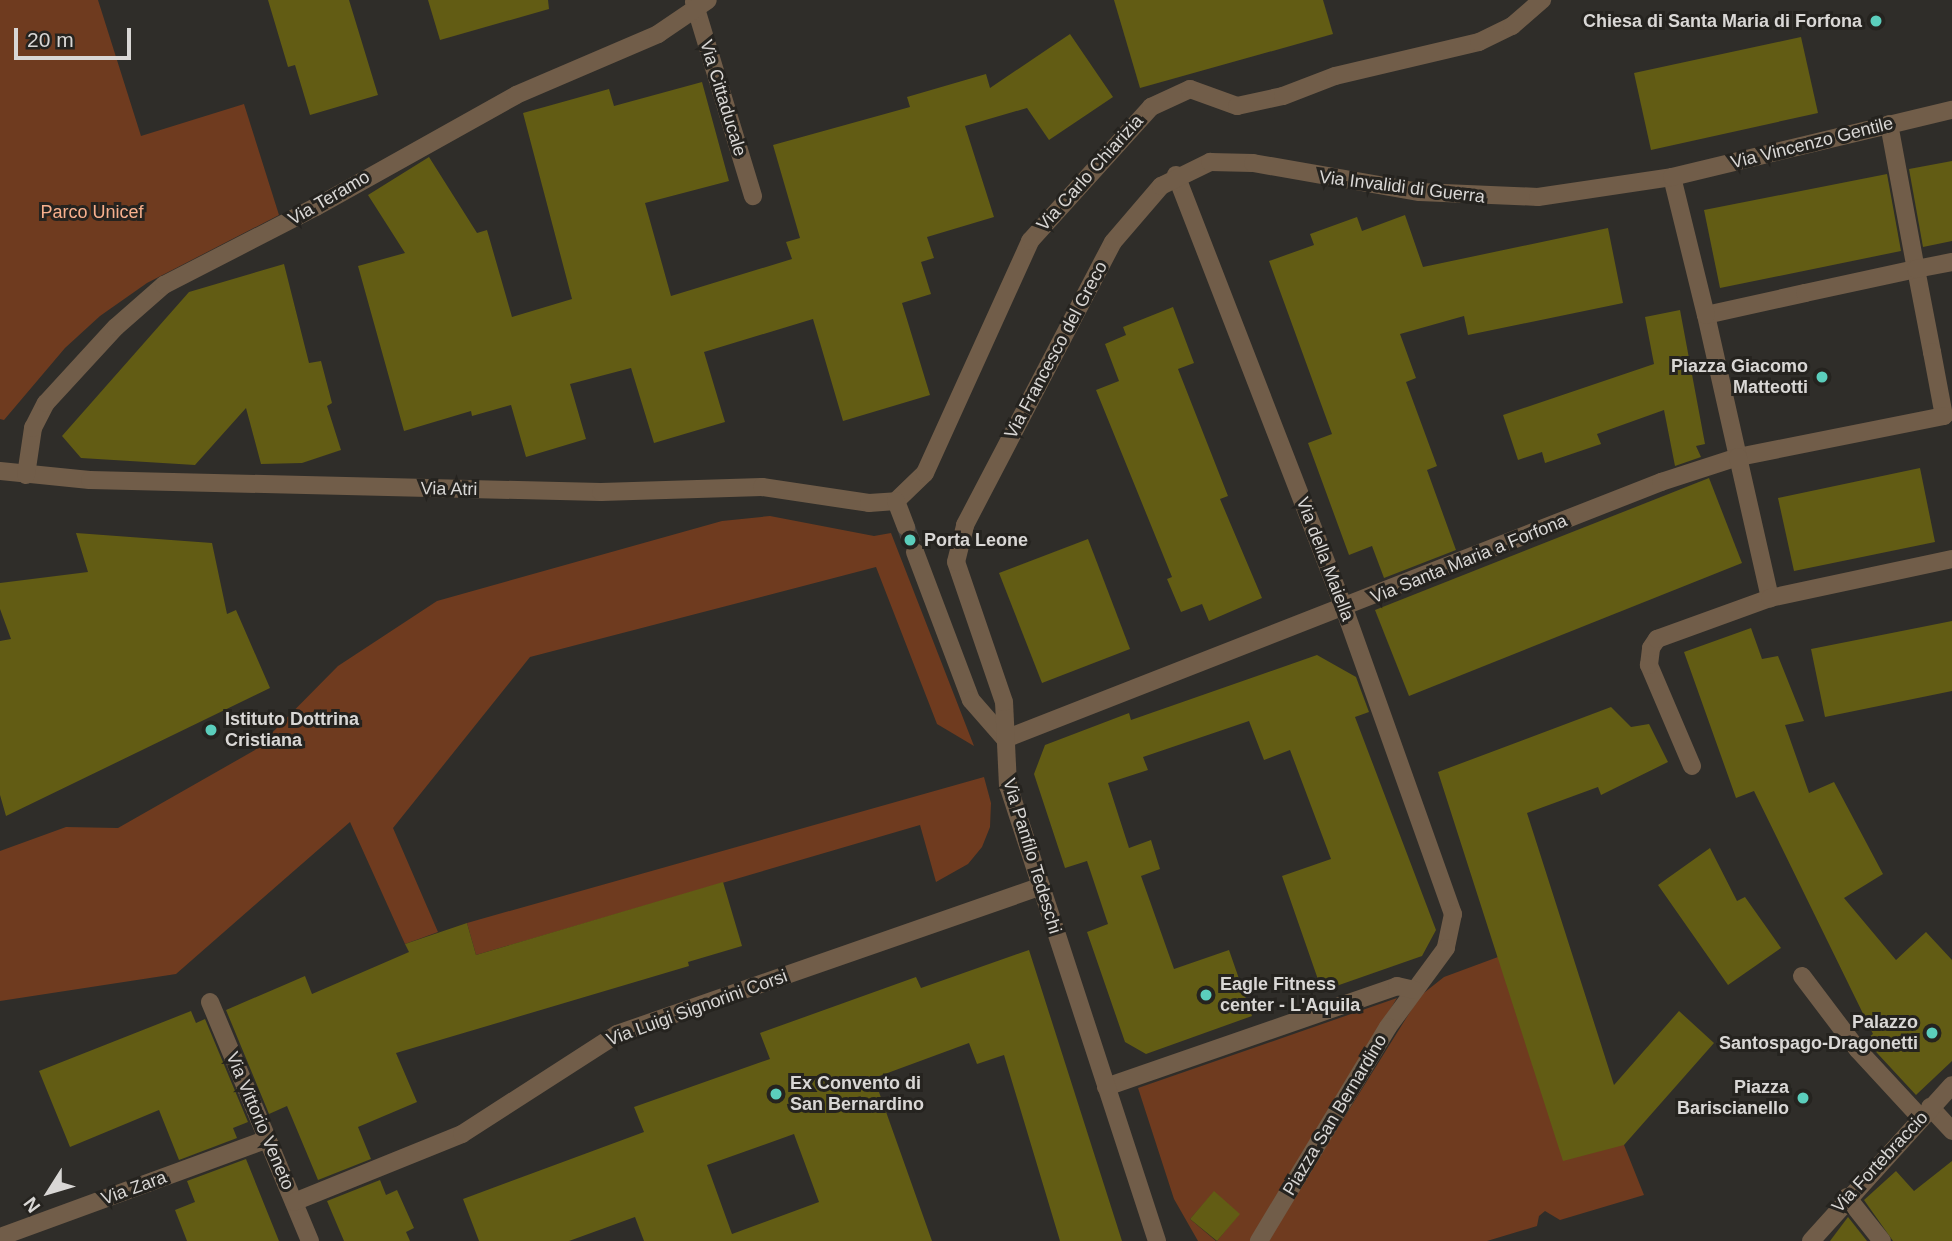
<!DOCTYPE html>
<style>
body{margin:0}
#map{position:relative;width:1952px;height:1241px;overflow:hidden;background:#2f2d29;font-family:Arial,sans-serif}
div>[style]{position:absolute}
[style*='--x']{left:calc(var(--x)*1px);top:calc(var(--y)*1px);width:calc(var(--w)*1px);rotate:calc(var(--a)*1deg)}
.green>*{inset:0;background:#6f3b1f}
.building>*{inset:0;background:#625c14}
.street-tunnel>*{height:18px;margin-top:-9px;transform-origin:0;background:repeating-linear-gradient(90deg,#484643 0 18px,transparent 0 27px)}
.street>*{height:18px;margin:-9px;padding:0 9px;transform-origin:9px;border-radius:9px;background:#715d49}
.dots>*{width:19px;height:19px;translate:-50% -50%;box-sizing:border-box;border:4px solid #25231f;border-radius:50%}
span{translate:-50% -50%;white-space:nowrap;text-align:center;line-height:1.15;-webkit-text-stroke:6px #25231f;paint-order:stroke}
.poi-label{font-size:18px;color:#d9d7d5;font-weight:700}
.right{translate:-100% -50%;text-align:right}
.left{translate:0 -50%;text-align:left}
.street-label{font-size:18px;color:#d9d7d5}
.park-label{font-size:18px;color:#f7b08d}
.north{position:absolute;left:14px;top:1157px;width:70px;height:70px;-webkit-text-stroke:5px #25231f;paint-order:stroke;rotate:233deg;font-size:19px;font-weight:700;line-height:28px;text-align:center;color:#d9d7d5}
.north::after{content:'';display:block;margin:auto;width:24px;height:32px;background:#d9d7d5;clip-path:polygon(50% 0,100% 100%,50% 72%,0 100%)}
.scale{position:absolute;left:14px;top:28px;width:117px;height:32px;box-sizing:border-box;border:4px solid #d9d7d5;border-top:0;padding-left:9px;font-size:21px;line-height:24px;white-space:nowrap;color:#d9d7d5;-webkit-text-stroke:5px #25231f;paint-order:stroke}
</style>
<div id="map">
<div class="green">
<i style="clip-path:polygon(0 0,98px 0,141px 136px,244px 104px,279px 215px,147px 283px,100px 316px,65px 348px,4px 420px,0 419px)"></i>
<i style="clip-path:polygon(770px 516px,874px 536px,891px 533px,974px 746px,937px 724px,876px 567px,530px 657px,393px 828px,438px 932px,405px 944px,350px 822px,176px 974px,0 1001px,0 851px,66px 827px,118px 828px,255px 750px,338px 666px,437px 601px,722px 521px)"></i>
<i style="clip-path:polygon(984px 777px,991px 803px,990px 827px,982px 847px,968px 864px,936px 882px,920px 825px,476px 955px,467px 923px)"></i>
<i style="clip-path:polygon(1498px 957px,1624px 1145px,1644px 1195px,1560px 1220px,1545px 1211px,1539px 1216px,1537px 1226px,1487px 1241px,1267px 1241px,1420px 996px,1444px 977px)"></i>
<i style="clip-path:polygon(1397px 998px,1253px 1241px,1217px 1241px,1239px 1214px,1214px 1192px,1190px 1219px,1216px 1241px,1198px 1241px,1174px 1199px,1138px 1088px)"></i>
</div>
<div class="building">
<i style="clip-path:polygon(268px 0,349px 0,378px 95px,310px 115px,295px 65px,288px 67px)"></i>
<i style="clip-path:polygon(428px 0,548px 0,549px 9px,440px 40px)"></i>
<i style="clip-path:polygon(1114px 0,1323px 0,1333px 34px,1140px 88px)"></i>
<i style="clip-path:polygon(1070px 34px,1113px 97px,1049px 140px,1027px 108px,965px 126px,994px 217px,927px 237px,934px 258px,921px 262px,931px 294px,902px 303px,930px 395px,843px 421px,813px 319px,704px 352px,725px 422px,654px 443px,631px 368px,570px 384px,586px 439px,526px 457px,511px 405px,472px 416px,471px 411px,404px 431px,358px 266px,405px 253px,368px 195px,429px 157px,477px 233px,487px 230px,512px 317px,572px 299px,523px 113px,609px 89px,614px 106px,702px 82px,729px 181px,645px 203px,671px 296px,792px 259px,786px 242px,800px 238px,773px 145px,910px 107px,907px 97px,986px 74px,990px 88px)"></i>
<i style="clip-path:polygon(1801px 37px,1818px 113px,1651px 150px,1634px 73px)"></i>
<i style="clip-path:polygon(1952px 161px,1952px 241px,1923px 247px,1909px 169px)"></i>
<i style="clip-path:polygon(1887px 174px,1901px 251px,1720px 288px,1704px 210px)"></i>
<i style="clip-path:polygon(1405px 215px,1423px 267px,1608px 228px,1623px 303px,1468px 335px,1464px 316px,1400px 334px,1416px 378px,1406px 382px,1437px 466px,1427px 470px,1456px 550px,1384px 578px,1372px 546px,1349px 555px,1308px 443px,1332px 434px,1269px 261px,1314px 245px,1310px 234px,1357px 217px,1362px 231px)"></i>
<i style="clip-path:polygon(284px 264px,309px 363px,321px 361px,332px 403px,327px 406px,341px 450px,302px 463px,261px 464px,246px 408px,195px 465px,81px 458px,62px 436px,189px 292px)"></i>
<i style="clip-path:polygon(1173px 307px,1194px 363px,1178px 369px,1228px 496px,1220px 499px,1262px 598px,1209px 621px,1202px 604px,1181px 612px,1167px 579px,1172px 577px,1096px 390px,1119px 381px,1105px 344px,1126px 335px,1123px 327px)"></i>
<i style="clip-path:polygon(1680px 310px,1705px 444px,1696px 446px,1701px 457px,1675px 466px,1664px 410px,1597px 434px,1601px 444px,1545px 463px,1542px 452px,1518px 460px,1503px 415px,1654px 364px,1645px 317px)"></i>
<i style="clip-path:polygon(1920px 468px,1935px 542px,1794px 571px,1778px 498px)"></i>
<i style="clip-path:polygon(1709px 478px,1742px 563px,1409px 696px,1375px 610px)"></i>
<i style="clip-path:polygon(76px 533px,212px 543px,227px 614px,236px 610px,270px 688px,6px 816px,0 795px,0 641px,11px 639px,0 609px,0 583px,88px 572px)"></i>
<i style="clip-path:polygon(1088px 539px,1130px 649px,1042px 683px,999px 573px)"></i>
<i style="clip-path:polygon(1952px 621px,1952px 691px,1825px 717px,1811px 649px)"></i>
<i style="clip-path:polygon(1751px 628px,1762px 659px,1778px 656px,1804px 721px,1785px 725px,1809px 793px,1834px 782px,1883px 874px,1844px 898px,1896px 960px,1926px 932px,1952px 960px,1952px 1061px,1916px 1095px,1865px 1040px,1873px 1034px,1754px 791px,1736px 798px,1684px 652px)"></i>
<i style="clip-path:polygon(1317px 655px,1356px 677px,1369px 712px,1355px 717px,1436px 930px,1422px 956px,1322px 991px,1282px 876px,1331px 859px,1290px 750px,1264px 760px,1249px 721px,1143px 757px,1148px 770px,1108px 783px,1129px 848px,1151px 840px,1160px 869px,1141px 876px,1174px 969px,1229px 950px,1252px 1016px,1146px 1054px,1125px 1042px,1087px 932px,1108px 924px,1087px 861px,1065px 868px,1034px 774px,1045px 745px,1129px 713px,1131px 720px)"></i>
<i style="clip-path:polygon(1611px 707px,1631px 727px,1649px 724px,1668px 762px,1601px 795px,1598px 787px,1527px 813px,1614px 1085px,1679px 1011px,1714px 1043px,1624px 1145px,1563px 1161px,1438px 772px)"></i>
<i style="clip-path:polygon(1710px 848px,1737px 901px,1745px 897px,1781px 948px,1728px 985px,1658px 885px)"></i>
<i style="clip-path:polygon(723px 882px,742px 946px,688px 962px,689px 966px,396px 1053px,417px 1102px,358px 1127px,371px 1159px,318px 1180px,287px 1106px,269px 1114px,226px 1010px,305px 976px,312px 994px,409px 952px,405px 944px,467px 923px,476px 955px)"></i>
<i style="clip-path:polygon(evenodd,1029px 950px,1122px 1241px,1060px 1241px,1004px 1055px,977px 1064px,969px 1043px,874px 1078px,932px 1241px,644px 1241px,635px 1217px,569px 1241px,479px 1241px,463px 1199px,644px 1132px,634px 1107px,770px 1059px,760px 1033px,916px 977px,921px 988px,1029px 950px,794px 1134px,819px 1202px,732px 1234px,707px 1165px,794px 1134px)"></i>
<i style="clip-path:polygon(191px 1011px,196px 1023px,205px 1019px,248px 1122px,233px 1128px,237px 1138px,179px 1160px,159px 1110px,70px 1147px,39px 1071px)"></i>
<i style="clip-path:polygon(246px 1159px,279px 1241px,187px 1241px,175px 1210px,195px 1202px,187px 1181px)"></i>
<i style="clip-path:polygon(1952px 1161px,1952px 1241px,1893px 1241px,1864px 1200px,1896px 1171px,1914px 1191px)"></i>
<i style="clip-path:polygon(380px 1180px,386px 1195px,397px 1190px,414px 1228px,406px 1232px,410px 1241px,344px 1241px,327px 1201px)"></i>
<i style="clip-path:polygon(1214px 1191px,1240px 1214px,1217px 1241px,1190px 1219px)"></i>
<i style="clip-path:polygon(1848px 1217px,1867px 1241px,1830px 1241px)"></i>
</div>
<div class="street-tunnel">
<i style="--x:906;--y:527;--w:27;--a:70"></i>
</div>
<div class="street">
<i style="--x:694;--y:2;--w:203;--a:73.1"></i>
<i style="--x:1889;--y:124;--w:147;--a:79.5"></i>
<i style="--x:1916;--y:269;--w:85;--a:79.1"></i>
<i style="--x:1932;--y:352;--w:65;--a:79.4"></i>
<i style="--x:1944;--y:416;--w:210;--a:168.7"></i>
<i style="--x:1738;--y:457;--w:146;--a:-102.7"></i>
<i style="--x:1706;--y:315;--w:101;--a:-12.5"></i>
<i style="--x:1805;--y:293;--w:114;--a:-12.2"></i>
<i style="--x:1916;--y:269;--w:37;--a:-11"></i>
<i style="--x:1176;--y:175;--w:464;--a:68.8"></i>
<i style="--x:1344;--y:608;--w:325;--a:70.4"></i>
<i style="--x:1453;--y:914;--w:35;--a:102"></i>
<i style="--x:1446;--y:948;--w:98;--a:126.3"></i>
<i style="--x:1388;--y:1027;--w:250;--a:121.1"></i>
<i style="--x:1672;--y:177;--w:142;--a:76.2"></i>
<i style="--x:0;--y:471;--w:90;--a:5.7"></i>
<i style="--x:90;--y:480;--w:511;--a:1.35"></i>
<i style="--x:601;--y:492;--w:161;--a:-1.8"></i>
<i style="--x:762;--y:487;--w:108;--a:8.5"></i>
<i style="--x:869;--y:503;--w:27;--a:-4"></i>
<i style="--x:896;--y:501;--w:40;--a:-44"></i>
<i style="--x:925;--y:473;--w:255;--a:-65.6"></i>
<i style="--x:1030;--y:241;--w:181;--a:-47.9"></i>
<i style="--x:1151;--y:107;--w:43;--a:-24.8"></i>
<i style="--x:1190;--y:89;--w:50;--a:19.9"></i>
<i style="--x:1237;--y:106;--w:47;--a:-12.3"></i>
<i style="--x:1283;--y:96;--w:56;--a:-21"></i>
<i style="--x:1335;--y:76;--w:148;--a:-13.3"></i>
<i style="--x:1479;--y:42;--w:37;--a:-26"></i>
<i style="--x:1512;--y:26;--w:40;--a:-41"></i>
<i style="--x:26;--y:475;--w:48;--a:-81.5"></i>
<i style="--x:33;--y:428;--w:28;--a:-63"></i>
<i style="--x:46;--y:403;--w:103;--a:-47.4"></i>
<i style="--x:116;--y:327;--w:64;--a:-41.2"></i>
<i style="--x:164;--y:285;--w:171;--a:-27.2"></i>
<i style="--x:316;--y:207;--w:229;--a:-29.2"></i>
<i style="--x:516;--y:95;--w:155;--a:-23.2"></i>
<i style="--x:658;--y:34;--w:60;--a:-34.2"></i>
<i style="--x:896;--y:501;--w:28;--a:69"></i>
<i style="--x:915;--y:552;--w:158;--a:69.3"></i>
<i style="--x:971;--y:700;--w:52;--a:48.9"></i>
<i style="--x:1005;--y:739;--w:705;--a:-21.39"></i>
<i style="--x:1661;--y:482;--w:81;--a:-18"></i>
<i style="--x:1738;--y:457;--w:145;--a:77.2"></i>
<i style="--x:1692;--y:766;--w:110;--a:-113.1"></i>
<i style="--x:1649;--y:665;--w:17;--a:-83"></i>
<i style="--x:1651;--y:648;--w:11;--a:-56"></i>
<i style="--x:1657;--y:639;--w:120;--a:-19.9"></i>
<i style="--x:1770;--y:598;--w:186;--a:-12.1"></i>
<i style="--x:1802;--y:976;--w:93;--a:52.9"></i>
<i style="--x:1858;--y:1050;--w:91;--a:47.2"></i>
<i style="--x:210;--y:1002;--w:259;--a:67.3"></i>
<i style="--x:1106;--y:1087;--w:308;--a:-19.1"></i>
<i style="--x:1397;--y:986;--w:17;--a:13"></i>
<i style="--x:1930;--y:1107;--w:33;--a:47"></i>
<i style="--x:1847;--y:1197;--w:56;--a:51.5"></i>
<i style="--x:294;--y:1202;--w:181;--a:-22"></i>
<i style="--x:462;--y:1134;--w:184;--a:-32.8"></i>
<i style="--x:617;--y:1034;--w:449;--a:-19.2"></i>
<i style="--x:0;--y:1237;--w:285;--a:-20.1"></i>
<i style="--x:1157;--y:1241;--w:479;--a:-108.1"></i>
<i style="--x:1008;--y:786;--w:84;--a:-92.7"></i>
<i style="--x:1004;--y:702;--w:148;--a:-108.9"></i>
<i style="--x:956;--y:562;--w:38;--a:-76"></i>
<i style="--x:965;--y:525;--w:319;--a:-62.4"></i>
<i style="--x:1113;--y:242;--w:74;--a:-49.4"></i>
<i style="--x:1161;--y:186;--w:55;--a:-26.1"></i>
<i style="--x:1210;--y:162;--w:43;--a:1.3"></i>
<i style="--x:1253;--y:163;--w:169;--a:9.9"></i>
<i style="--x:1420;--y:192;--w:118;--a:2.4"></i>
<i style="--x:1538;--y:197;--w:135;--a:-8.5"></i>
<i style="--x:1672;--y:177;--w:288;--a:-13.5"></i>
<i style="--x:1811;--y:1241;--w:210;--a:-47.9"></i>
</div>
<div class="dots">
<i style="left:1876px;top:21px;background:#5bcebc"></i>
<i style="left:1822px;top:377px;background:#5bcebc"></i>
<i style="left:910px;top:540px;background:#5bcebc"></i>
<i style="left:211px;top:730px;background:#5bcebc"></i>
<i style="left:1206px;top:995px;background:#5bcebc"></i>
<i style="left:1932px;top:1033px;background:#5bcebc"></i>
<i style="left:776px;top:1094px;background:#5bcebc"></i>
<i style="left:1803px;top:1098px;background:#5bcebc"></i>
</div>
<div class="poi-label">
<span class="right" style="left:1862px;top:21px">Chiesa di Santa Maria di Forfona</span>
<span class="right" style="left:1808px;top:377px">Piazza Giacomo<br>Matteotti</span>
<span class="left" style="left:924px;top:540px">Porta Leone</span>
<span class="left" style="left:225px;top:730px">Istituto Dottrina<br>Cristiana</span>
<span class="left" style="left:1220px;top:995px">Eagle Fitness<br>center - L'Aquila</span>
<span class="right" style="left:1918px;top:1033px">Palazzo<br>Santospago-Dragonetti</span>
<span class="left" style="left:790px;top:1094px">Ex Convento di<br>San Bernardino</span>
<span class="right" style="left:1789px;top:1098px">Piazza<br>Bariscianello</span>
</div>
<div class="street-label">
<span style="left:723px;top:98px;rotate:73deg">Via Cittaducale</span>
<span style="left:1812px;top:143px;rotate:-14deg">Via Vincenzo Gentile</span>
<span style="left:1090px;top:173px;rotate:-48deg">Via Carlo Chiarizia</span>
<span style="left:1402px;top:187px;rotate:7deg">Via Invalidi di Guerra</span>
<span style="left:329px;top:198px;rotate:-30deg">Via Teramo</span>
<span style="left:1056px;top:350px;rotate:-62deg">Via Francesco del Greco</span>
<span style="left:449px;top:489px;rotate:1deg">Via Atri</span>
<span style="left:1325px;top:559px;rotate:69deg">Via della Maiella</span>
<span style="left:1469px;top:559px;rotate:-22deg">Via Santa Maria a Forfona</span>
<span style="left:1032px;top:856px;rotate:73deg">Via Panfilo Tedeschi</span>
<span style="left:697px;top:1008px;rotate:-20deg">Via Luigi Signorini Corsi</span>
<span style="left:1335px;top:1115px;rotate:-59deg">Piazza San Bernardino</span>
<span style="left:260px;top:1121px;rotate:67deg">Via Vittorio Veneto</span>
<span style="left:1880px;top:1162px;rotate:-47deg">Via Fortebraccio</span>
<span style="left:134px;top:1188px;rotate:-20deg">Via Zara</span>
</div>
<div class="park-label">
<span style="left:92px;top:212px">Parco Unicef</span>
</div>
<div class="north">N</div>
<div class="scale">20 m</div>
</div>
